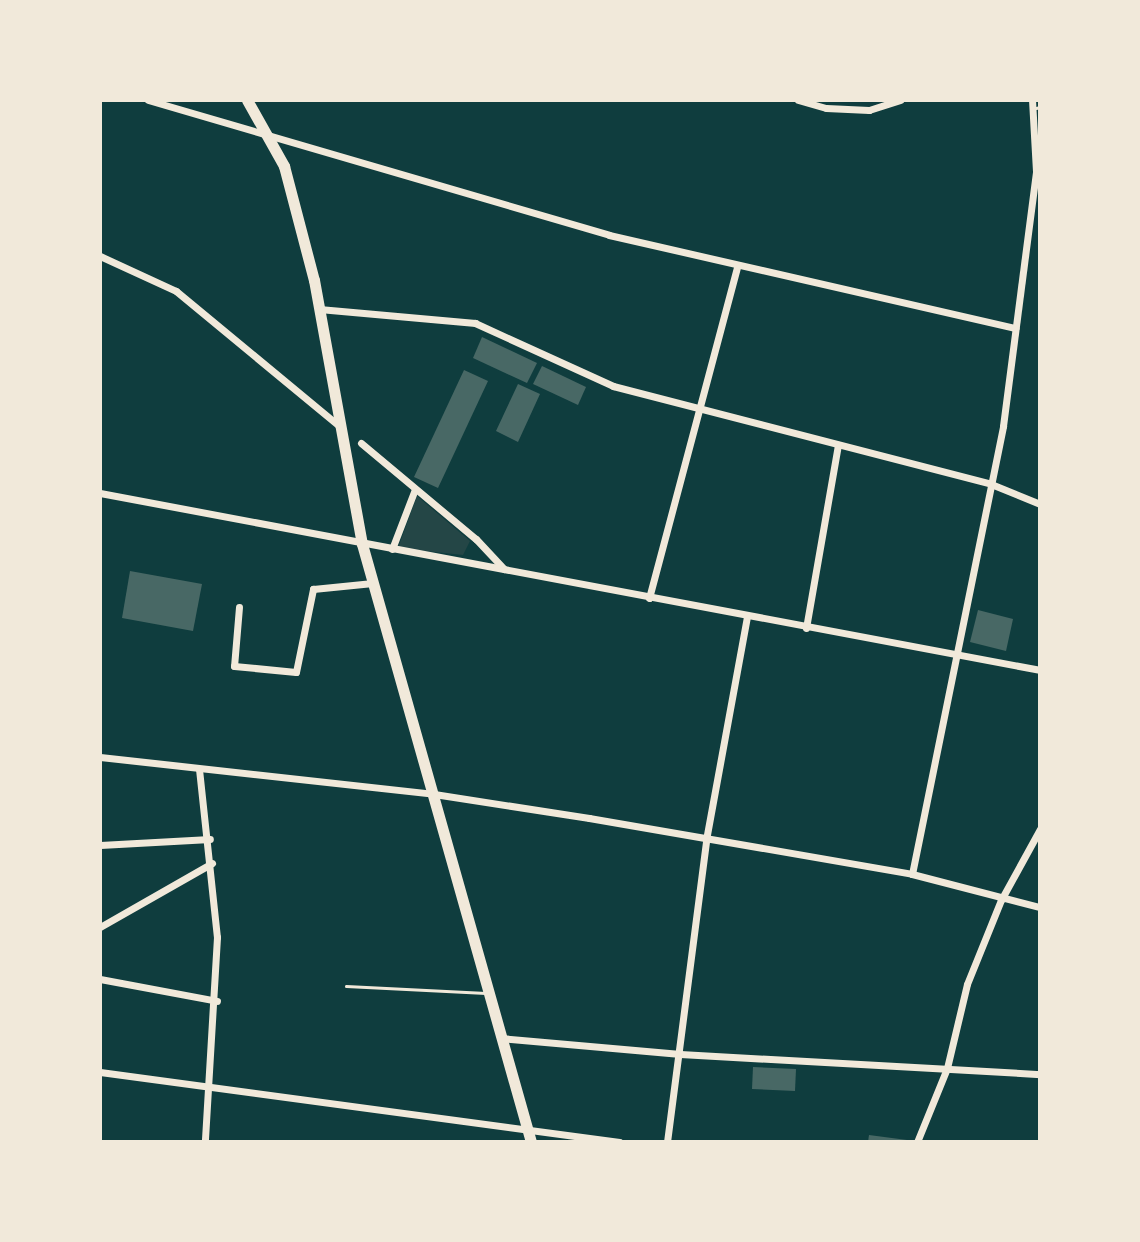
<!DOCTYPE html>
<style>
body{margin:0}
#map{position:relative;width:1140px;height:1242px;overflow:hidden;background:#0f3d3e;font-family:"Noto Serif",serif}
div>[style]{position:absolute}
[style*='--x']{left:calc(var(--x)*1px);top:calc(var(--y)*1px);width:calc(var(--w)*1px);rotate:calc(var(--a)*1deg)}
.green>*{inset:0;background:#244646}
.building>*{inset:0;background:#486865}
.service>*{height:3px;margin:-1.5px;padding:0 1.5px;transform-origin:1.5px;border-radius:1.5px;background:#f1e9da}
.minor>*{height:7px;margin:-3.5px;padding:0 3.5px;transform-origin:3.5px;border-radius:3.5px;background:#f1e9da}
.trunk>*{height:11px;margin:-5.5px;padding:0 5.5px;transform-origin:5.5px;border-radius:5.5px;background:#f1e9da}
span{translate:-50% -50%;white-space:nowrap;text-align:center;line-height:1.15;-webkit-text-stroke:6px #f1e9da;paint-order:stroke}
.frame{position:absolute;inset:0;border:102px solid #f1e9da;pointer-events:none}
</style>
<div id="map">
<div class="green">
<i style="clip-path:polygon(417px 496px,470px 541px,463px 555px,398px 548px)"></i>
</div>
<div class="building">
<i style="clip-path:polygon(482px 337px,537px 363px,527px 383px,473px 358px)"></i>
<i style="clip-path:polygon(542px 366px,586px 387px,578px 405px,533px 384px)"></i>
<i style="clip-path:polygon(464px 370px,488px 381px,438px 488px,414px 477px)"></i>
<i style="clip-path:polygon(518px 384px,540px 394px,518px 442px,496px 431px)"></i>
<i style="clip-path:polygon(130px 571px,202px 584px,193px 631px,122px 618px)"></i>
<i style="clip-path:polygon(978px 610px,1013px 619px,1006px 651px,970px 642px)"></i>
<i style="clip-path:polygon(753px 1067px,796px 1069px,795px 1091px,752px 1089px)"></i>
<i style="clip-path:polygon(869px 1135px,907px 1140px,907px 1142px,868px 1142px)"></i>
</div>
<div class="service">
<i style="--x:1036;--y:108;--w:4;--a:-14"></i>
<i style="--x:346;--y:986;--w:140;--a:2.9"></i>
</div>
<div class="minor">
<i style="--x:148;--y:100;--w:480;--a:16.3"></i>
<i style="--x:609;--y:235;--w:417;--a:12.9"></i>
<i style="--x:798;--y:100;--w:29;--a:16"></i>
<i style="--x:826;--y:108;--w:43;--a:2.7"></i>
<i style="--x:869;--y:110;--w:33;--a:-18"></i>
<i style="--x:100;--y:256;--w:84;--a:24.7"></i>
<i style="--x:176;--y:291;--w:212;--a:39.6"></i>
<i style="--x:319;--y:309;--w:157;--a:5.1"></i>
<i style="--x:475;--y:323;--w:152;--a:24.5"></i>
<i style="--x:613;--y:386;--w:390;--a:14.5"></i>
<i style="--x:991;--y:484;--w:53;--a:22.2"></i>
<i style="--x:361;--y:443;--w:150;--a:39.9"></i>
<i style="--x:476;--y:539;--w:41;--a:47"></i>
<i style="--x:100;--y:493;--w:957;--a:10.66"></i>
<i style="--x:392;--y:549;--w:64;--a:-69"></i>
<i style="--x:649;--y:598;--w:342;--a:-75.1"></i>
<i style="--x:239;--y:607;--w:59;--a:94.8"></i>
<i style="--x:234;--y:666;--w:62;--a:5.5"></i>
<i style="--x:296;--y:672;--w:85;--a:-78.4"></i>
<i style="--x:313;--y:589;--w:60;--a:-5.7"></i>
<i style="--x:806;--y:628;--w:186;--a:-80.1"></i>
<i style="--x:100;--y:757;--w:336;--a:6.3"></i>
<i style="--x:434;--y:794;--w:157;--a:8.8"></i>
<i style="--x:589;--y:818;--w:328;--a:9.8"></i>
<i style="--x:912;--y:874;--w:132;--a:14.5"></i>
<i style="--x:199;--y:769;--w:169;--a:83.9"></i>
<i style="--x:217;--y:937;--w:205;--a:93.4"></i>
<i style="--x:100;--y:845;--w:110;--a:-3.1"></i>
<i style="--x:912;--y:874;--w:457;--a:-78.5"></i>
<i style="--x:1003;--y:426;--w:257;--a:-82.6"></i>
<i style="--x:1036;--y:171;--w:71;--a:-93.2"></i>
<i style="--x:100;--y:927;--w:129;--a:-29.7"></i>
<i style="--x:100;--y:979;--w:119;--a:10.6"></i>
<i style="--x:500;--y:1038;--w:181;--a:5.1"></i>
<i style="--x:680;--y:1054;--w:361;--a:3.2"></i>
<i style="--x:100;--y:1072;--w:524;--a:7.68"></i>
<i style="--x:667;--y:1142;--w:305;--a:-82.6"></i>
<i style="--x:706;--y:840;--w:227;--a:-79.6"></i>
<i style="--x:917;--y:1142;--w:80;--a:-67.9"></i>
<i style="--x:947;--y:1068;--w:86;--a:-76.6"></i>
<i style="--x:967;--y:984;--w:91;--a:-68"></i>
<i style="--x:1001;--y:900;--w:81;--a:-61.2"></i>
</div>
<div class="trunk">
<i style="--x:247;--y:100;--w:76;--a:60.7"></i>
<i style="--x:284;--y:166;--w:118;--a:75.3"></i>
<i style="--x:314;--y:280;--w:268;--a:79.7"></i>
<i style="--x:362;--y:544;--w:621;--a:74.22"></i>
</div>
<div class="frame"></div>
</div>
